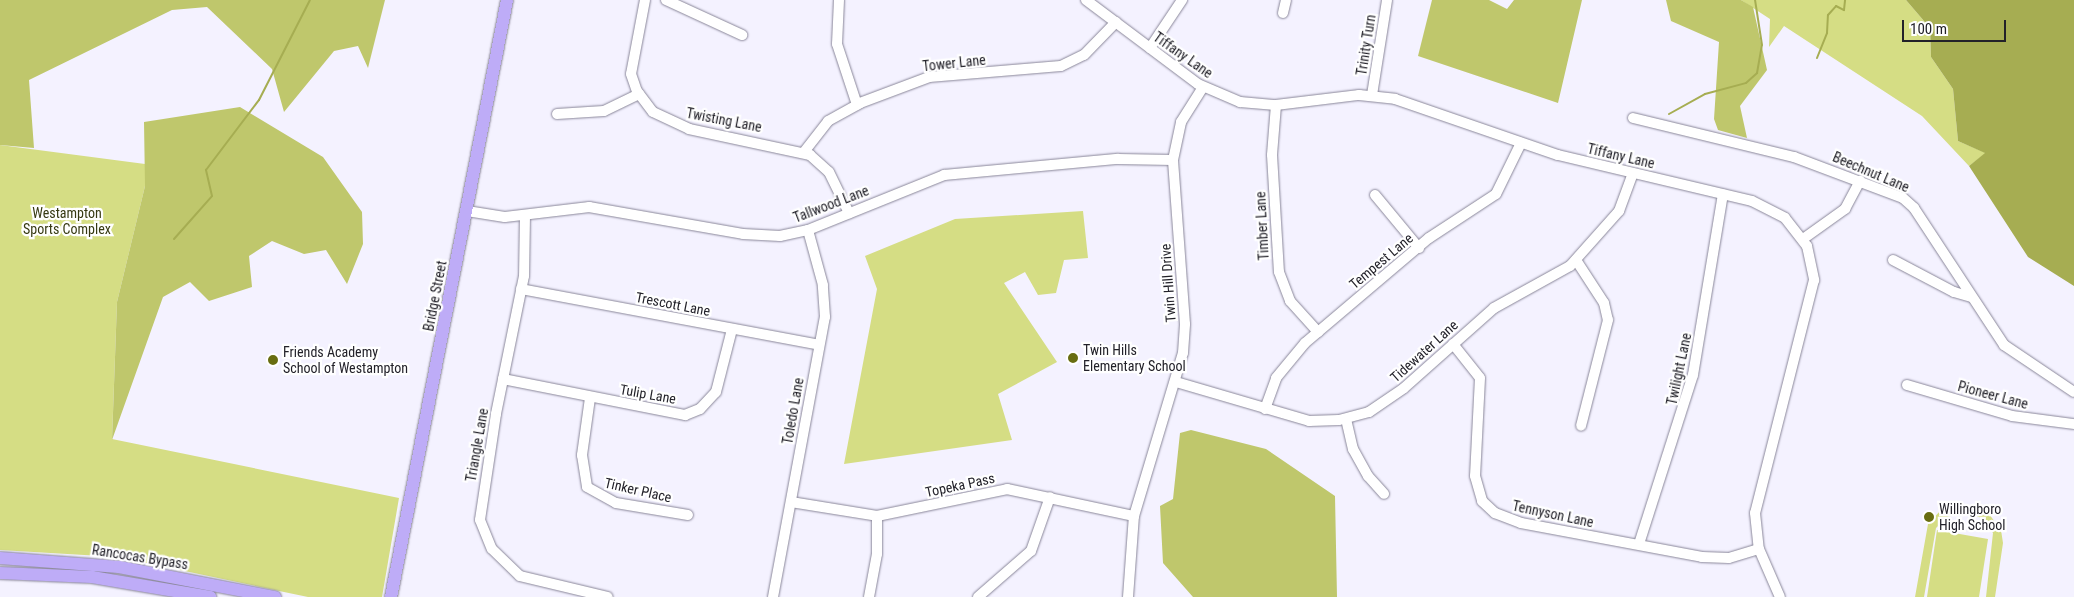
<!DOCTYPE html>
<style>
body{margin:0}
#map{position:relative;width:2074px;height:597px;overflow:hidden;background:#f4f2ff;font-family:"Roboto Condensed",sans-serif}
div>[style]{position:absolute}
[style*='--x']{left:calc(var(--x)*1px);top:calc(var(--y)*1px);width:calc(var(--w)*1px);rotate:calc(var(--a)*1deg)}
.green>*{inset:0;background:#d5dd84}
.forest>*{inset:0;background:#bfc76c}
.water>*{inset:0;background:#a6ad52}
.stream>*{height:2px;margin:-1px;padding:0 1px;transform-origin:1px;border-radius:1px;background:#a6ad52}
.roads{filter:drop-shadow(0 0 1px #898699) drop-shadow(0 0 1px #898699)}
.minor>*{height:10px;margin:-5px;padding:0 5px;transform-origin:5px;border-radius:5px;background:#fff}
.major>*{height:12px;margin:-6px;padding:0 6px;transform-origin:6px;border-radius:6px;background:#beacf7}
.dots>*{width:14px;height:14px;translate:-50% -50%;box-sizing:border-box;border:2px solid #fff;border-radius:50%}
span{translate:-50% -50%;white-space:nowrap;text-align:center;line-height:1.15;-webkit-text-stroke:4.5px #fff;paint-order:stroke}
.street-label{font-size:14px;color:#222129}
.park-label{font-size:14px;color:#363912}
.poi-label{font-size:14px;color:#222129}
.left{translate:0 -50%;text-align:left}
.scale{position:absolute;left:1902px;top:20px;width:104px;height:22px;box-sizing:border-box;border:2px solid #222129;border-top:0;padding-left:6px;font-size:15px;line-height:18px;white-space:nowrap;color:#222129;-webkit-text-stroke:4px #fff;paint-order:stroke}
</style>
<div id="map">
<div class="green">
<i style="clip-path:polygon(1741px 0,1906px 0,1930px 28px,1931px 57px,1953px 89px,1958px 141px,1986px 153px,1969px 166px,1922px 116px,1784px 26px,1769px 47px,1770px 19px)"></i>
<i style="clip-path:polygon(0 145px,145px 164px,145px 186px,117px 302px,112px 439px,399px 498px,382px 597px,308px 597px,118px 557px,0 550px)"></i>
<i style="clip-path:polygon(1083px 211px,1088px 258px,1064px 260px,1056px 293px,1038px 295px,1025px 272px,1004px 283px,1057px 362px,998px 394px,1012px 440px,844px 464px,877px 289px,865px 256px,955px 219px)"></i>
<i style="clip-path:polygon(1959px 503px,1986px 510px,2001px 530px,2003px 543px,1995px 597px,1986px 597px,1993px 533px,1982px 518px,1965px 512px,1947px 517px,1936px 528px,1924px 597px,1915px 597px,1928px 524px,1941px 510px)"></i>
<i style="clip-path:polygon(1937px 530px,1988px 539px,1979px 597px,1927px 597px)"></i>
</div>
<div class="forest">
<i style="clip-path:polygon(0 0,385px 0,368px 68px,358px 46px,334px 51px,284px 112px,272px 69px,207px 7px,172px 10px,29px 80px,34px 148px,0 145px)"></i>
<i style="clip-path:polygon(1432px 0,1489px 0,1507px 9px,1514px 0,1582px 0,1558px 103px,1418px 56px)"></i>
<i style="clip-path:polygon(1666px 0,1741px 0,1753px 7px,1767px 70px,1740px 106px,1747px 138px,1718px 130px,1714px 119px,1719px 42px,1671px 21px)"></i>
<i style="clip-path:polygon(240px 107px,323px 157px,362px 212px,363px 244px,347px 284px,326px 250px,304px 254px,272px 241px,249px 256px,252px 287px,209px 301px,190px 282px,163px 297px,112px 440px,117px 302px,145px 186px,144px 122px)"></i>
<i style="clip-path:polygon(1191px 430px,1266px 449px,1335px 496px,1337px 597px,1193px 597px,1163px 563px,1160px 506px,1173px 499px,1180px 433px)"></i>
</div>
<div class="water">
<i style="clip-path:polygon(1906px 0,2074px 0,2074px 286px,2028px 257px,1969px 166px,1985px 153px,1958px 141px,1953px 89px,1931px 57px,1930px 28px)"></i>
</div>
<div class="stream">
<i style="--x:1817;--y:58;--w:27;--a:-68"></i>
<i style="--x:1827;--y:33;--w:18;--a:-87"></i>
<i style="--x:1828;--y:15;--w:12;--a:-48"></i>
<i style="--x:1836;--y:6;--w:9;--a:27"></i>
<i style="--x:1844;--y:10;--w:10;--a:-84"></i>
<i style="--x:1669;--y:114;--w:41;--a:-29.1"></i>
<i style="--x:1705;--y:94;--w:42;--a:-15"></i>
<i style="--x:1746;--y:83;--w:15;--a:-42"></i>
<i style="--x:1757;--y:73;--w:28;--a:-80"></i>
<i style="--x:1762;--y:45;--w:46;--a:-98.8"></i>
<i style="--x:174;--y:239;--w:57;--a:-48.5"></i>
<i style="--x:212;--y:196;--w:27;--a:-103"></i>
<i style="--x:206;--y:170;--w:88;--a:-52.9"></i>
<i style="--x:259;--y:100;--w:112;--a:-63"></i>
</div>
<div class="roads">
<div class="minor">
<i style="--x:645;--y:0;--w:75;--a:100.7"></i>
<i style="--x:631;--y:74;--w:18;--a:71"></i>
<i style="--x:637;--y:91;--w:26;--a:53"></i>
<i style="--x:653;--y:112;--w:40;--a:25"></i>
<i style="--x:689;--y:129;--w:124;--a:12.1"></i>
<i style="--x:810;--y:155;--w:25;--a:42"></i>
<i style="--x:829;--y:172;--w:46;--a:64"></i>
<i style="--x:666;--y:0;--w:84;--a:24.7"></i>
<i style="--x:839;--y:0;--w:44;--a:92.6"></i>
<i style="--x:837;--y:44;--w:64;--a:71.8"></i>
<i style="--x:1086;--y:0;--w:140;--a:36.9"></i>
<i style="--x:1198;--y:84;--w:46;--a:23.2"></i>
<i style="--x:1240;--y:102;--w:36;--a:5"></i>
<i style="--x:1276;--y:105;--w:84;--a:-6.9"></i>
<i style="--x:1359;--y:95;--w:36;--a:6"></i>
<i style="--x:1395;--y:99;--w:172;--a:19"></i>
<i style="--x:1558;--y:155;--w:199;--a:13.3"></i>
<i style="--x:1752;--y:201;--w:37;--a:27"></i>
<i style="--x:1785;--y:218;--w:36;--a:52"></i>
<i style="--x:1807;--y:246;--w:35;--a:78"></i>
<i style="--x:1814;--y:280;--w:240;--a:104.2"></i>
<i style="--x:1755;--y:513;--w:36;--a:84"></i>
<i style="--x:1759;--y:549;--w:52;--a:66.4"></i>
<i style="--x:1283;--y:13;--w:13;--a:-77"></i>
<i style="--x:1150;--y:48;--w:58;--a:-56.3"></i>
<i style="--x:1372;--y:95;--w:96;--a:-81"></i>
<i style="--x:1276;--y:105;--w:50;--a:94.6"></i>
<i style="--x:1272;--y:155;--w:117;--a:86.6"></i>
<i style="--x:1279;--y:272;--w:31;--a:69"></i>
<i style="--x:1290;--y:301;--w:42;--a:47.9"></i>
<i style="--x:557;--y:114;--w:47;--a:-3.7"></i>
<i style="--x:604;--y:111;--w:39;--a:-26"></i>
<i style="--x:1633;--y:118;--w:166;--a:13.6"></i>
<i style="--x:1794;--y:157;--w:116;--a:20.6"></i>
<i style="--x:1903;--y:198;--w:15;--a:42"></i>
<i style="--x:1914;--y:208;--w:164;--a:56.7"></i>
<i style="--x:2004;--y:345;--w:84;--a:33.9"></i>
<i style="--x:804;--y:152;--w:39;--a:-52"></i>
<i style="--x:828;--y:121;--w:37;--a:-29"></i>
<i style="--x:860;--y:103;--w:74;--a:-20.6"></i>
<i style="--x:929;--y:77;--w:132;--a:-4.8"></i>
<i style="--x:1061;--y:66;--w:25;--a:-26"></i>
<i style="--x:1084;--y:55;--w:46;--a:-45.9"></i>
<i style="--x:1375;--y:195;--w:69;--a:50.3"></i>
<i style="--x:467;--y:211;--w:38;--a:9"></i>
<i style="--x:505;--y:217;--w:85;--a:-6.8"></i>
<i style="--x:589;--y:207;--w:156;--a:9.9"></i>
<i style="--x:743;--y:234;--w:37;--a:3"></i>
<i style="--x:780;--y:236;--w:29;--a:-12"></i>
<i style="--x:808;--y:230;--w:147;--a:-22"></i>
<i style="--x:944;--y:175;--w:175;--a:-5.3"></i>
<i style="--x:1118;--y:159;--w:55;--a:1"></i>
<i style="--x:525;--y:215;--w:61;--a:90.9"></i>
<i style="--x:524;--y:276;--w:141;--a:101.5"></i>
<i style="--x:496;--y:414;--w:107;--a:98.6"></i>
<i style="--x:480;--y:520;--w:31;--a:68"></i>
<i style="--x:492;--y:549;--w:39;--a:44"></i>
<i style="--x:520;--y:576;--w:90;--a:13.4"></i>
<i style="--x:1803;--y:239;--w:52;--a:-35.5"></i>
<i style="--x:1845;--y:209;--w:32;--a:-62"></i>
<i style="--x:1576;--y:260;--w:51;--a:56.9"></i>
<i style="--x:1604;--y:303;--w:17;--a:77"></i>
<i style="--x:1608;--y:320;--w:109;--a:104.3"></i>
<i style="--x:1893;--y:260;--w:69;--a:27.7"></i>
<i style="--x:1954;--y:292;--w:18;--a:16"></i>
<i style="--x:521;--y:289;--w:303;--a:10.6"></i>
<i style="--x:1453;--y:344;--w:43;--a:51.5"></i>
<i style="--x:1480;--y:378;--w:98;--a:92.9"></i>
<i style="--x:1475;--y:476;--w:26;--a:74"></i>
<i style="--x:1482;--y:501;--w:18;--a:43"></i>
<i style="--x:1495;--y:513;--w:28;--a:21"></i>
<i style="--x:1521;--y:523;--w:184;--a:10.6"></i>
<i style="--x:1702;--y:557;--w:27;--a:2"></i>
<i style="--x:1729;--y:558;--w:31;--a:-17"></i>
<i style="--x:503;--y:379;--w:186;--a:11.2"></i>
<i style="--x:685;--y:415;--w:16;--a:-22"></i>
<i style="--x:700;--y:409;--w:23;--a:-47"></i>
<i style="--x:716;--y:392;--w:65;--a:-75.7"></i>
<i style="--x:1176;--y:382;--w:139;--a:16.3"></i>
<i style="--x:1309;--y:421;--w:30;--a:-2"></i>
<i style="--x:1339;--y:420;--w:31;--a:-15"></i>
<i style="--x:1369;--y:412;--w:42;--a:-34.4"></i>
<i style="--x:1404;--y:388;--w:120;--a:-41.6"></i>
<i style="--x:1494;--y:308;--w:87;--a:-28.9"></i>
<i style="--x:1570;--y:266;--w:74;--a:-48.3"></i>
<i style="--x:1619;--y:211;--w:40;--a:-69.8"></i>
<i style="--x:1907;--y:385;--w:109;--a:16.4"></i>
<i style="--x:2012;--y:416;--w:63;--a:7.4"></i>
<i style="--x:590;--y:398;--w:58;--a:98"></i>
<i style="--x:582;--y:455;--w:32;--a:81"></i>
<i style="--x:587;--y:487;--w:33;--a:29"></i>
<i style="--x:616;--y:503;--w:73;--a:9.5"></i>
<i style="--x:1265;--y:409;--w:33;--a:-70"></i>
<i style="--x:1276;--y:378;--w:45;--a:-50.4"></i>
<i style="--x:1305;--y:343;--w:162;--a:-40.3"></i>
<i style="--x:1429;--y:238;--w:80;--a:-33.3"></i>
<i style="--x:1496;--y:194;--w:57;--a:-63.9"></i>
<i style="--x:1346;--y:419;--w:31;--a:77"></i>
<i style="--x:1353;--y:449;--w:31;--a:61"></i>
<i style="--x:1368;--y:476;--w:24;--a:48"></i>
<i style="--x:791;--y:502;--w:87;--a:9.2"></i>
<i style="--x:877;--y:516;--w:133;--a:-11.7"></i>
<i style="--x:1007;--y:489;--w:130;--a:12"></i>
<i style="--x:1639;--y:544;--w:177;--a:-72.3"></i>
<i style="--x:1693;--y:375;--w:183;--a:-80.6"></i>
<i style="--x:773;--y:597;--w:285;--a:-79.5"></i>
<i style="--x:825;--y:317;--w:32;--a:-94"></i>
<i style="--x:823;--y:285;--w:57;--a:-105.3"></i>
<i style="--x:869;--y:597;--w:44;--a:-79.5"></i>
<i style="--x:877;--y:554;--w:38;--a:-90"></i>
<i style="--x:978;--y:597;--w:70;--a:-41"></i>
<i style="--x:1031;--y:551;--w:57;--a:-70.6"></i>
<i style="--x:1128;--y:597;--w:81;--a:-85.8"></i>
<i style="--x:1134;--y:516;--w:170;--a:-73.3"></i>
<i style="--x:1183;--y:353;--w:29;--a:-86"></i>
<i style="--x:1185;--y:324;--w:164;--a:-94.2"></i>
<i style="--x:1173;--y:160;--w:39;--a:-78"></i>
<i style="--x:1181;--y:122;--w:41;--a:-57.8"></i>
</div>
<div class="major">
<i style="--x:0;--y:558;--w:119;--a:4.3"></i>
<i style="--x:119;--y:567;--w:159;--a:10.9"></i>
<i style="--x:0;--y:573;--w:92;--a:2.5"></i>
<i style="--x:92;--y:577;--w:120;--a:9.6"></i>
<i style="--x:391;--y:597;--w:608;--a:-79"></i>
</div>
</div>
<div class="dots">
<i style="left:1073px;top:358px;background:#686d11"></i>
<i style="left:273px;top:360px;background:#686d11"></i>
<i style="left:1929px;top:517px;background:#686d11"></i>
</div>
<div class="street-label">
<span style="left:1366px;top:45px;rotate:-81deg">Trinity Turn</span>
<span style="left:1183px;top:55px;rotate:35deg">Tiffany Lane</span>
<span style="left:954px;top:63px;rotate:-6deg">Tower Lane</span>
<span style="left:724px;top:120px;rotate:11deg">Twisting Lane</span>
<span style="left:1621px;top:156px;rotate:13deg">Tiffany Lane</span>
<span style="left:1871px;top:172px;rotate:23deg">Beechnut Lane</span>
<span style="left:831px;top:204px;rotate:-21deg">Tallwood Lane</span>
<span style="left:1262px;top:226px;rotate:-93deg">Timber Lane</span>
<span style="left:1381px;top:261px;rotate:-40deg">Tempest Lane</span>
<span style="left:1168px;top:283px;rotate:-94deg">Twin Hill Drive</span>
<span style="left:435px;top:296px;rotate:-79deg">Bridge Street</span>
<span style="left:673px;top:304px;rotate:11deg">Trescott Lane</span>
<span style="left:1424px;top:351px;rotate:-42deg">Tidewater Lane</span>
<span style="left:1679px;top:369px;rotate:-78deg">Twilight Lane</span>
<span style="left:648px;top:394px;rotate:10deg">Tulip Lane</span>
<span style="left:1993px;top:395px;rotate:15deg">Pioneer Lane</span>
<span style="left:793px;top:411px;rotate:-80deg">Toledo Lane</span>
<span style="left:477px;top:445px;rotate:-80deg">Triangle Lane</span>
<span style="left:960px;top:485px;rotate:-12deg">Topeka Pass</span>
<span style="left:638px;top:490px;rotate:13deg">Tinker Place</span>
<span style="left:1553px;top:514px;rotate:12deg">Tennyson Lane</span>
<span style="left:140px;top:557px;rotate:9deg">Rancocas Bypass</span>
</div>
<div class="park-label">
<span style="left:67px;top:221px">Westampton<br>Sports Complex</span>
</div>
<div class="poi-label">
<span class="left" style="left:1083px;top:358px">Twin Hills<br>Elementary School</span>
<span class="left" style="left:283px;top:360px">Friends Academy<br>School of Westampton</span>
<span class="left" style="left:1939px;top:517px">Willingboro<br>High School</span>
</div>
<div class="scale">100 m</div>
</div>
